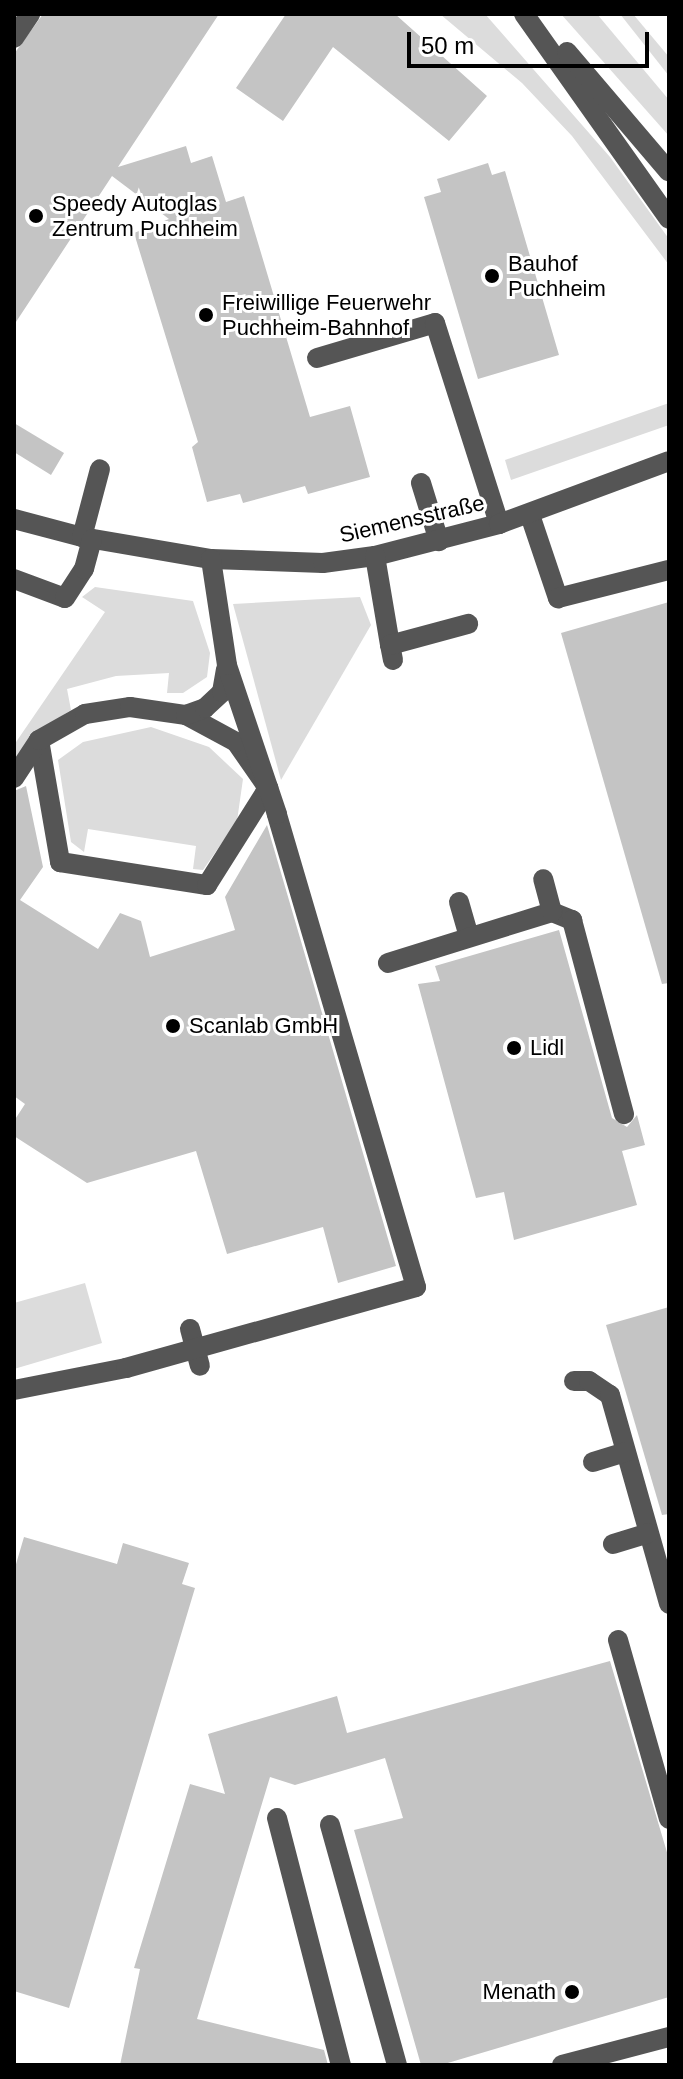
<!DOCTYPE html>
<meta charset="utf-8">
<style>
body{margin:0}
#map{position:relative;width:683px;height:2079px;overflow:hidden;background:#fff;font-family:Helvetica,sans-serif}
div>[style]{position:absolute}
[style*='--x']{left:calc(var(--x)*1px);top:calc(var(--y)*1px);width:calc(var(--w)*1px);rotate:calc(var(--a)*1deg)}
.green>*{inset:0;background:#dcdcdc}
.building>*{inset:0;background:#c4c4c4}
.minor>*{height:20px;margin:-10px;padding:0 10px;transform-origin:10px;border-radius:10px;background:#555}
.dots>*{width:22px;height:22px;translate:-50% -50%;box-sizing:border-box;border:4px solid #fff;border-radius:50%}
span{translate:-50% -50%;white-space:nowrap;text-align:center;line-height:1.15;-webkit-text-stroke:6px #fff;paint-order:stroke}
.poi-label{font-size:22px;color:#000}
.left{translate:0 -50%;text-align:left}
.right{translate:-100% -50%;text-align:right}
.street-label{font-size:22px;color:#000}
.frame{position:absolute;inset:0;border:16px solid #000;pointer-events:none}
.scale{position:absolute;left:407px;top:32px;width:242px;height:36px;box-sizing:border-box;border:4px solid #000;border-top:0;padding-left:10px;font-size:24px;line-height:28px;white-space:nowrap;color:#000;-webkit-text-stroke:6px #fff;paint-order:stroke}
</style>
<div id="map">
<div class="green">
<i style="clip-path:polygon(440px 14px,485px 14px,610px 157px,669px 239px,669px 265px,572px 136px,522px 83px)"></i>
<i style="clip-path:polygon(561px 14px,597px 14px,669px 100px,669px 136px)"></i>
<i style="clip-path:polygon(620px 14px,633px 14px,669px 57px,669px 76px)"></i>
<i style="clip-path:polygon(669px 403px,669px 425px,511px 480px,505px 460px)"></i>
<i style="clip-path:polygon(95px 587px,193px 601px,210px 653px,207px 677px,183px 693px,167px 693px,169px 673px,116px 676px,67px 689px,71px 710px,43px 728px,14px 764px,14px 745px,105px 612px,82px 597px)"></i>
<i style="clip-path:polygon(360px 597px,371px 625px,281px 780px,233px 604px)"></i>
<i style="clip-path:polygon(151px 727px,209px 747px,243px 779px,237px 821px,203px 870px,193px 869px,196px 846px,88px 829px,84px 852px,71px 842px,58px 760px,83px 742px)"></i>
<i style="clip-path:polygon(85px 1283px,102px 1343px,14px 1369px,14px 1303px)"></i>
</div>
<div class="building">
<i style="clip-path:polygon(43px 14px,219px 14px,118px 167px,186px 146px,191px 163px,212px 156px,226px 202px,244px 196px,310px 417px,350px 406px,370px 477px,308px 494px,305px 486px,243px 503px,240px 494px,207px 502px,192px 447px,198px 442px,134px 233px,169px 219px,112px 176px,14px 325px,14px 54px)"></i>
<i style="clip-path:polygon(286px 14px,395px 14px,487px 96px,449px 141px,333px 47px,283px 121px,236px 88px)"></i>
<i style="clip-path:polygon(488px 163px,492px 175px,505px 171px,559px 355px,478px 379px,424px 197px,441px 192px,437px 179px)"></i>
<i style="clip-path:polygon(14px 423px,64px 453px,51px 475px,14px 452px)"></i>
<i style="clip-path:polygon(669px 602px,669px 983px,662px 984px,561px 633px)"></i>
<i style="clip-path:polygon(26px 786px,43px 867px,20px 900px,98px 949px,120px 913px,141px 921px,150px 957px,235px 930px,225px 897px,267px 825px,396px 1266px,338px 1283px,323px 1227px,227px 1254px,196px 1151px,87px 1183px,14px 1136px,14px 1121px,25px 1104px,14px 1096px,14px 791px)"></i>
<i style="clip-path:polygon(559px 930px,612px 1118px,627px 1127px,637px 1115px,645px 1145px,622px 1151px,637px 1205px,514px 1240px,504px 1192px,476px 1198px,418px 984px,440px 981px,435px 966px)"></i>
<i style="clip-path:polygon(669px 1307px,669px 1514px,662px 1515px,606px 1325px)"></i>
<i style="clip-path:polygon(24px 1537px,117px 1564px,123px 1543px,189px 1563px,182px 1584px,195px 1588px,69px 2008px,14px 1991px,14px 1571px)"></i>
<i style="clip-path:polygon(610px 1661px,669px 1859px,669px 1997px,441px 2065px,421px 2065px,354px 1830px,403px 1818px,385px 1758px,295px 1785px,270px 1777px,197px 2019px,324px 2050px,328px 2065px,120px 2065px,140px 1969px,134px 1968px,190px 1784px,225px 1794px,208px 1734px,337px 1696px,347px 1733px)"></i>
</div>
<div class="minor">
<i style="--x:524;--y:14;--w:251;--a:54.7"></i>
<i style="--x:14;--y:38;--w:29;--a:-56"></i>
<i style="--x:567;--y:52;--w:157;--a:49.6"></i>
<i style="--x:317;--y:358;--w:123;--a:-16.5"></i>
<i style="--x:435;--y:323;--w:211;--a:72.3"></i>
<i style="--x:421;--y:483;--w:61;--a:72.8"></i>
<i style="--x:530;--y:515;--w:88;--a:71.4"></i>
<i style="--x:558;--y:598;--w:114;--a:-14.2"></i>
<i style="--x:14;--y:519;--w:70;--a:14.8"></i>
<i style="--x:82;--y:537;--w:131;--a:9.7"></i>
<i style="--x:211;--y:559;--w:112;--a:2"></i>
<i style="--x:323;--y:563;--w:52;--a:-7.7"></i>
<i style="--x:375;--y:556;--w:128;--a:-14.5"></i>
<i style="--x:499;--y:524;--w:181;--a:-20.3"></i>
<i style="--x:82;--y:537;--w:70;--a:-75.2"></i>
<i style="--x:375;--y:556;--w:90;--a:80.4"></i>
<i style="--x:14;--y:579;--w:54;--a:20.4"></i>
<i style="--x:65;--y:598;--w:35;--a:-57"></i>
<i style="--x:84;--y:569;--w:31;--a:-75"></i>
<i style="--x:393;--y:660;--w:15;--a:-101"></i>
<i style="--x:390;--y:645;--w:81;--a:-15.1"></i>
<i style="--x:39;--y:740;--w:124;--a:80.2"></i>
<i style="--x:60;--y:862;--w:149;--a:8.9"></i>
<i style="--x:207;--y:885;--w:115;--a:-57.8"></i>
<i style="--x:268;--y:788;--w:56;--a:-124.8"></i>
<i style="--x:236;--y:742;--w:57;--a:-151.6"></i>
<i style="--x:14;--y:778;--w:45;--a:-56.7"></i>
<i style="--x:39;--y:740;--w:53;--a:-29.5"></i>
<i style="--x:85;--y:714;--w:46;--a:-8.8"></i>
<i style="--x:130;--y:707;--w:57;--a:8.1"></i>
<i style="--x:186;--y:715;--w:20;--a:-20"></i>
<i style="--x:205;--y:708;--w:23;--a:-43"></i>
<i style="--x:222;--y:692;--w:23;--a:-80"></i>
<i style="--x:459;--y:902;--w:36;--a:74"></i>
<i style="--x:552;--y:912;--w:22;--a:22"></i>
<i style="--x:572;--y:920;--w:201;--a:75"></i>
<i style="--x:388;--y:963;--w:172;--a:-17.3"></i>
<i style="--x:552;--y:912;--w:34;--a:-105"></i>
<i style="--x:190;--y:1329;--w:38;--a:75"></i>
<i style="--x:574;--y:1381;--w:15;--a:0"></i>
<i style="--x:589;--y:1381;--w:25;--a:34"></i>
<i style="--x:610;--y:1395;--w:217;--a:74.2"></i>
<i style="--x:14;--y:1390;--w:114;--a:-11.1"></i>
<i style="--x:126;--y:1368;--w:301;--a:-15.6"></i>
<i style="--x:416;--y:1287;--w:493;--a:-106.4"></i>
<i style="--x:277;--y:814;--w:157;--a:-108.6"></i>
<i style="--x:227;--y:665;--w:107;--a:-98.6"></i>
<i style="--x:593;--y:1462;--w:34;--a:-17"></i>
<i style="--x:613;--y:1544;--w:37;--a:-17"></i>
<i style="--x:618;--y:1640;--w:186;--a:74.1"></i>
<i style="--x:277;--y:1818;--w:255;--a:75.5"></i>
<i style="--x:330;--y:1825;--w:249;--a:74.4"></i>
<i style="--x:562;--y:2065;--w:111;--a:-14.7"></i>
</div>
<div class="dots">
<i style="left:36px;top:216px;background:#000"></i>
<i style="left:492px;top:276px;background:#000"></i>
<i style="left:206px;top:315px;background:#000"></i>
<i style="left:173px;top:1026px;background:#000"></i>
<i style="left:514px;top:1048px;background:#000"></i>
<i style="left:572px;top:1992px;background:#000"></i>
</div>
<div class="poi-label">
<span class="left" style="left:52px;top:216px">Speedy Autoglas<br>Zentrum Puchheim</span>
<span class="left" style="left:508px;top:276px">Bauhof<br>Puchheim</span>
<span class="left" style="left:222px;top:315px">Freiwillige Feuerwehr<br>Puchheim-Bahnhof</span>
<span class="left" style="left:189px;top:1026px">Scanlab GmbH</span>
<span class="left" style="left:530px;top:1048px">Lidl</span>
<span class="right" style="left:556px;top:1992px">Menath</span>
</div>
<div class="street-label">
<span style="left:412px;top:519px;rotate:-13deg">Siemensstraße</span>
</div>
<div class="frame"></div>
<div class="scale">50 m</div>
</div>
